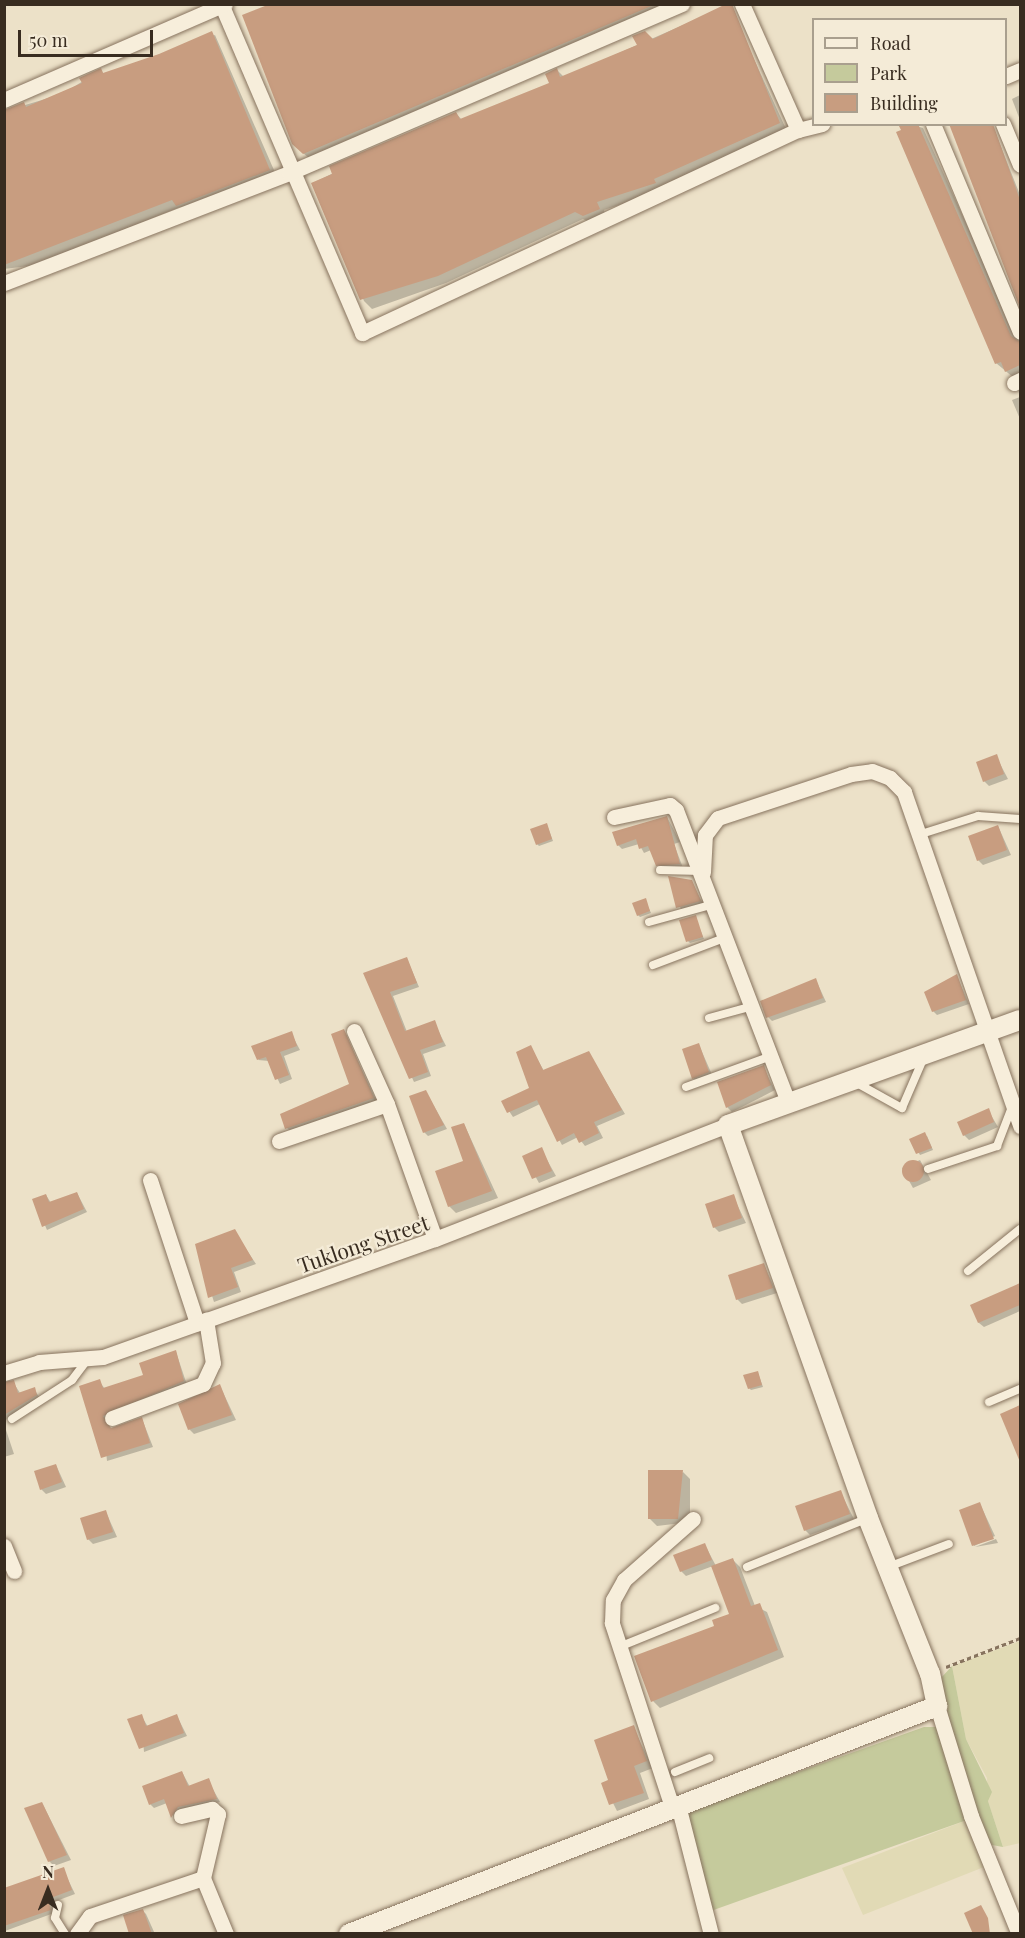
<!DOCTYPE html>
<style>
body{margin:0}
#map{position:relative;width:1025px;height:1938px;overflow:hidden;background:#ece1c8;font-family:"Playfair Display",serif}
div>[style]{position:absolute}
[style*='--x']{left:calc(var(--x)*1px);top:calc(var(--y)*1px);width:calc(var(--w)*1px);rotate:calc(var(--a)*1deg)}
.farmland>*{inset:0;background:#e1dab5}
.green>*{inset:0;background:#c5ca9c}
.shadow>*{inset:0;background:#0003}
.building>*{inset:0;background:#c89d80}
.round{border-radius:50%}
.path>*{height:3px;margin-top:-1.5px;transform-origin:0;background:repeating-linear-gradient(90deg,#87735e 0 4.5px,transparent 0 7.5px)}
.roads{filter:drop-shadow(0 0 2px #87735e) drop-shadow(0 0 2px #87735e)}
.service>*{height:8px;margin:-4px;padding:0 4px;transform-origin:4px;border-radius:4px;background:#f7eedb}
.minor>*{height:15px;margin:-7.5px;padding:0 7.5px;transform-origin:7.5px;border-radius:7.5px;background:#f7eedb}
.tertiary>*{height:20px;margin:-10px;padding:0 10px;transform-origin:10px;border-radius:10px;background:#f7eedb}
span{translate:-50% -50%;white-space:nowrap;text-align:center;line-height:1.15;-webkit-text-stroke:4.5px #f4ebd7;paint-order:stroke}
.street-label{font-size:21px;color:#382c20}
.frame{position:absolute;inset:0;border:6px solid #382c20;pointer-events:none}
.legend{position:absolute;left:812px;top:18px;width:195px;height:108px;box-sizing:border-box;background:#f4ebd7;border:2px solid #a99f8e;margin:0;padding:8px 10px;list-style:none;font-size:18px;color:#382c20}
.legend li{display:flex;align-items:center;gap:12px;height:30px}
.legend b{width:30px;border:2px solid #a99f8e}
.north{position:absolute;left:18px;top:1860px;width:60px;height:60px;-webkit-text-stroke:4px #f4ebd7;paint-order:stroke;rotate:0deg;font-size:16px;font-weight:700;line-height:24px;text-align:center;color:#382c20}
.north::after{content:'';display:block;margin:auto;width:21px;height:27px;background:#382c20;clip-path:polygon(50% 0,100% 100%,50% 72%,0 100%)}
.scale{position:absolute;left:18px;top:30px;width:135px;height:27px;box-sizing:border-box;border:3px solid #382c20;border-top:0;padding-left:8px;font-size:18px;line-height:21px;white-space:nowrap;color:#382c20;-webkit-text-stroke:4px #f4ebd7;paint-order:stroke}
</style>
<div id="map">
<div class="farmland">
<i style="clip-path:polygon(1020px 1641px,1020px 1843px,1003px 1847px,988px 1801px,987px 1778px,966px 1739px,952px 1666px)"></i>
<i style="clip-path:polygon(967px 1820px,984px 1867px,863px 1915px,842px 1868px)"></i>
</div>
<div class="green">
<i style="clip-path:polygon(952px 1666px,966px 1739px,992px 1792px,988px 1801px,1003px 1847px,992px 1845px,980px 1827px,951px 1732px,941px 1678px)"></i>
<i style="clip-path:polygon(924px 1727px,936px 1727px,967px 1820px,708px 1912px,686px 1812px)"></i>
</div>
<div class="shadow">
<i style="clip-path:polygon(272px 4px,677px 4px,311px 160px,301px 151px)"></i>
<i style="clip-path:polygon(729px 5px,787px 131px,662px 191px,604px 210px,606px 217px,591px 223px,583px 219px,446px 283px,372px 309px,364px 301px,313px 183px,456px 113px,462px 120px,551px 83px,557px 70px,564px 77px)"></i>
<i style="clip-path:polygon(215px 35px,277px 177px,185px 213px,180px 207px,37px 265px,4px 269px,5px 111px,62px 94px,101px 70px,104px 74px)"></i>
<i style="clip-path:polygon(1020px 95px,1020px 120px,1012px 99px)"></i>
<i style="clip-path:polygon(910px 124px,923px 128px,1020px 342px,1020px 376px,1014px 378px,996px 363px)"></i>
<i style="clip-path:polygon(951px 124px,992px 124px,1020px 195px,1020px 303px)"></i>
<i style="clip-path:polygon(1020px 397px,1020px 419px,1012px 400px)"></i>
<i style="clip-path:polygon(996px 756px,1008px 779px,989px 786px,984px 781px)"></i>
<i style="clip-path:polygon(667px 817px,680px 842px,674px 844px,683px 868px,661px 870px,651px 850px,644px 853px,639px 844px,622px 849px,618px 845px)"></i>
<i style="clip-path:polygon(547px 825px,553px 841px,539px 846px,537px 844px)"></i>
<i style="clip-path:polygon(998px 826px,1011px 855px,983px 865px,978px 860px)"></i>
<i style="clip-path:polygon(670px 878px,692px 882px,704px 906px,682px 912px)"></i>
<i style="clip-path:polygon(645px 900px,651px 913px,640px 917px,638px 915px)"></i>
<i style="clip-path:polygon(695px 917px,704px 939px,690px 943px,688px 941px)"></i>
<i style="clip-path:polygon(407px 959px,419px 987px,393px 996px,407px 1032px,434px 1022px,446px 1046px,423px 1054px,431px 1076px,414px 1082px,365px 974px)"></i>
<i style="clip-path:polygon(957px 976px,969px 1004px,937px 1015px,933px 1011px)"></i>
<i style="clip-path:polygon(816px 980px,826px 1002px,772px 1021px,768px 1017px)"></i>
<i style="clip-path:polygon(344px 1031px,377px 1102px,291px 1132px,287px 1128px,351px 1085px)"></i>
<i style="clip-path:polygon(291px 1033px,300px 1050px,284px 1056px,292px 1079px,280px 1084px,269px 1061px,258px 1060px)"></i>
<i style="clip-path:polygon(699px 1045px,713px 1077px,698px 1083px,693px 1078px)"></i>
<i style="clip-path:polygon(530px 1046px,544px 1071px,588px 1052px,625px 1114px,597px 1126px,603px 1138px,585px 1146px,578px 1137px,562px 1145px,540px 1104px,513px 1117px,503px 1102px,531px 1089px)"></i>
<i style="clip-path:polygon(763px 1067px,775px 1090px,732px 1112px,727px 1107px)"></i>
<i style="clip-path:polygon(426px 1092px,447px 1129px,428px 1136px,424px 1132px)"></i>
<i style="clip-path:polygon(988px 1110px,998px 1127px,969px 1140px,964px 1135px)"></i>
<i style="clip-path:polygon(464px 1124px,498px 1198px,456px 1213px,449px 1206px,465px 1161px)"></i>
<i style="clip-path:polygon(927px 1136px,933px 1150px,920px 1155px,911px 1139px)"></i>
<i style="clip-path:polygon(541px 1149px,556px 1176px,539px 1183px,524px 1156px)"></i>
<i style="clip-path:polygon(920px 1160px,931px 1180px,913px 1188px,902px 1168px)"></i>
<i style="clip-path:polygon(77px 1193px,87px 1212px,47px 1230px,34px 1200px,46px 1195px,51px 1203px)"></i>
<i style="clip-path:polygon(733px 1196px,746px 1223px,719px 1232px,714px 1227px)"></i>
<i style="clip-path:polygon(234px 1231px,256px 1264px,234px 1272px,241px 1292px,214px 1302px,196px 1245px)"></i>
<i style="clip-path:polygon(764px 1265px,777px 1293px,742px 1304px,737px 1299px)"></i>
<i style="clip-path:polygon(1020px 1286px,1020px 1311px,984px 1327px,979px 1323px,972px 1305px)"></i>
<i style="clip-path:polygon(176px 1352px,187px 1385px,105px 1422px,111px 1429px,142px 1419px,153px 1447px,107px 1461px,99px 1381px,105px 1389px,145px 1376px)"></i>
<i style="clip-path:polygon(758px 1373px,763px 1387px,751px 1390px,749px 1388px)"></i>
<i style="clip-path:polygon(4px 1382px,13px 1382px,20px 1393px,34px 1389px,41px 1400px,4px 1421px)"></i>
<i style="clip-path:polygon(220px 1386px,236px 1420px,194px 1434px,189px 1429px)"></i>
<i style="clip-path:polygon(1020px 1407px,1020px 1455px,1002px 1414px)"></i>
<i style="clip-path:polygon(4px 1424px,14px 1454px,4px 1457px)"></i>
<i style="clip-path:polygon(56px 1465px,66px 1487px,46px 1494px,41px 1489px)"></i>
<i style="clip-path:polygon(683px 1472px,690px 1479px,690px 1522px,657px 1526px,649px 1518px)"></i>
<i style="clip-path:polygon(840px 1491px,854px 1519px,810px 1535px,805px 1530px)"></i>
<i style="clip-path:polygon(980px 1504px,995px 1536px,974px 1546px,961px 1510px)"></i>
<i style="clip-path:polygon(106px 1512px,117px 1537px,93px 1544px,88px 1539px)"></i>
<i style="clip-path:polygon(996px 1539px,998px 1543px,975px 1547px)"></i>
<i style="clip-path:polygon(705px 1545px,716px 1566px,733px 1560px,740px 1567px,755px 1606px,767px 1612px,784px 1657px,660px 1708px,653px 1701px,731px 1615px,713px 1566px,686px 1576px,681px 1571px)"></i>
<i style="clip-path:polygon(141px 1715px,148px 1727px,177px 1716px,187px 1736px,144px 1752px)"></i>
<i style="clip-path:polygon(633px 1727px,653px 1768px,640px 1773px,649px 1799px,617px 1811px,603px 1783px,610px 1781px)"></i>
<i style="clip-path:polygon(182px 1772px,190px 1787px,208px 1780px,220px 1802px,182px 1810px,176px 1821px,167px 1803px,154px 1808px,150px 1804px)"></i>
<i style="clip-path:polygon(42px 1803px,71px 1860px,54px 1866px,49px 1861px)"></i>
<i style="clip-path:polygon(63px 1869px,75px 1894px,51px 1903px,54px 1913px,5px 1931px,4px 1902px)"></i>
<i style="clip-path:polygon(142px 1910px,146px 1914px,155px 1934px,132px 1934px)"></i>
</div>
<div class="building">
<i style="clip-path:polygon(270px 4px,656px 4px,303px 154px,292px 144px,242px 15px)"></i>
<i style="clip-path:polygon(726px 4px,732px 4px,780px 123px,654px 179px,656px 183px,597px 202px,600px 209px,583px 216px,575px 212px,438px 276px,360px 300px,311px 183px,332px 174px,329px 166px,456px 112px,460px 119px,549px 83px,545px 74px,557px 68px,560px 77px,637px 45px,632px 36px,645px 31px,653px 39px)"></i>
<i style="clip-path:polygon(212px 31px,270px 170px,176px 206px,172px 200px,4px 265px,4px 110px,24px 102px,26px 107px,82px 83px,79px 78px,101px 68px,103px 73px,159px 54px)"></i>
<i style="clip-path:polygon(898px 124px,918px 124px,1011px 336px,1020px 342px,1020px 365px,1005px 372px,1001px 362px,995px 364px,896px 132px,901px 130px)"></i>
<i style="clip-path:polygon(949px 124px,993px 124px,1020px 200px,1020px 308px)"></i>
<i style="clip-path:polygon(997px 754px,1004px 774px,983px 782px,976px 762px)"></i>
<i style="clip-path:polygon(667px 816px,680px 864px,656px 866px,648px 846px,639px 849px,636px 839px,617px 846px,612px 832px)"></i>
<i style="clip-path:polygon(547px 823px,552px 839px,536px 845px,530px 829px)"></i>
<i style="clip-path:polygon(998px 825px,1007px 850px,977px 861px,968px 836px)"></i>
<i style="clip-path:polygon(668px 876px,692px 880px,701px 901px,676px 908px)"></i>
<i style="clip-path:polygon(646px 898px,650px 911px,637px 916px,632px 903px)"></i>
<i style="clip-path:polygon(696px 915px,703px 937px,686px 942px,679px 920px)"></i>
<i style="clip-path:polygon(407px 957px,417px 983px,390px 992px,405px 1031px,435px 1020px,443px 1042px,420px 1050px,428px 1072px,409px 1079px,363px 973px)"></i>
<i style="clip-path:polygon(957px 974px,966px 1000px,932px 1012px,924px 992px)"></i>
<i style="clip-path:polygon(816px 978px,823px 998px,766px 1018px,760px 1001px)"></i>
<i style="clip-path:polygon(344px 1029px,374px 1098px,285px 1129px,280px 1114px,349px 1084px,331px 1034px)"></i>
<i style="clip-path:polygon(292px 1031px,297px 1046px,280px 1052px,289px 1075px,275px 1080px,266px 1057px,257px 1060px,251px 1046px)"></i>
<i style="clip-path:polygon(699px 1043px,709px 1072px,692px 1079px,682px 1049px)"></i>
<i style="clip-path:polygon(531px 1045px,543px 1070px,589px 1051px,622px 1110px,594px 1122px,599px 1133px,579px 1143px,574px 1133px,557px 1142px,537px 1100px,507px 1113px,501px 1101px,529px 1088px,516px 1052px)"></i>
<i style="clip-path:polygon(764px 1065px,771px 1085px,726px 1108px,717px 1082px)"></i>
<i style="clip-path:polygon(426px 1090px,444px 1125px,423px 1133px,409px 1096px)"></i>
<i style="clip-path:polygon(989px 1108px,994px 1122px,963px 1136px,957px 1122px)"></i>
<i style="clip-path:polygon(464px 1123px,492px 1191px,448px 1207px,435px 1171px,463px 1161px,451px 1127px)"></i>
<i style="clip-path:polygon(925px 1132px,932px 1148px,916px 1154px,909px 1139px)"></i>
<i style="clip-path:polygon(542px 1147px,552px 1171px,532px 1179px,522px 1156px)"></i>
<i class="round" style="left:902px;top:1160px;width:22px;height:22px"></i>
<i style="clip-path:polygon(77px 1192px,84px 1209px,42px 1227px,32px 1199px,46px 1194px,49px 1202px)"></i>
<i style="clip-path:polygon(734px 1194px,742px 1218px,713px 1228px,705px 1204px)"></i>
<i style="clip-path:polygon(235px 1229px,253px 1260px,231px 1268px,238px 1287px,208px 1298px,195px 1244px)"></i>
<i style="clip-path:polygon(764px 1263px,773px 1288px,736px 1300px,728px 1275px)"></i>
<i style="clip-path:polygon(1020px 1283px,1020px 1305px,978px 1323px,970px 1305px)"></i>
<i style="clip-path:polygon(176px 1350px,184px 1381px,103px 1416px,111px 1428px,142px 1417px,150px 1443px,101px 1458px,79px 1386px,100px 1379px,103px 1388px,143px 1375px,139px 1363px)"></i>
<i style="clip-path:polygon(758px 1371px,762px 1385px,748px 1389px,743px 1375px)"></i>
<i style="clip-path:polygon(14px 1380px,18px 1393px,35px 1387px,37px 1395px,4px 1415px,4px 1382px)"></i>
<i style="clip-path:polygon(220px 1384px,232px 1415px,188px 1430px,178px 1404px)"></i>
<i style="clip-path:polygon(1020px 1405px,1020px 1462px,1000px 1414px)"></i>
<i style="clip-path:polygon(56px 1464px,62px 1482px,40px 1490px,34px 1471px)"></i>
<i style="clip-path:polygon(648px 1470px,683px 1470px,678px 1519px,648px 1519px)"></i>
<i style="clip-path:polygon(841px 1490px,850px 1514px,804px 1531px,795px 1506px)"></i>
<i style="clip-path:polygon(980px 1502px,994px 1539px,972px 1546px,959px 1510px)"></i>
<i style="clip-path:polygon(106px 1510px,113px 1532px,87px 1540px,80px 1518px)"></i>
<i style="clip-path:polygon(705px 1543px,712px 1560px,680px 1572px,673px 1555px)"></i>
<i style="clip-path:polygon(733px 1558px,751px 1606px,760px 1603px,778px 1650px,651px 1702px,634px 1656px,714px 1626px,712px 1620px,729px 1614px,711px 1566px)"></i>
<i style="clip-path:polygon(142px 1714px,146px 1726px,177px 1714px,184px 1733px,139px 1749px,127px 1719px)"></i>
<i style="clip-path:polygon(634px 1725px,647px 1761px,634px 1766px,644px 1793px,609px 1805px,601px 1783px,608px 1780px,594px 1740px)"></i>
<i style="clip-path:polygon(182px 1771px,188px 1786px,209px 1778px,217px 1799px,178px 1807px,171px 1818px,164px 1799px,149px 1805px,142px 1786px)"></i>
<i style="clip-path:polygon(42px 1802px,67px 1855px,48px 1862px,24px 1808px)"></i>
<i style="clip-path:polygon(64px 1867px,72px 1890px,48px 1899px,51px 1910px,4px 1926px,4px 1888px)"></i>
<i style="clip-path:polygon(981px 1905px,988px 1918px,990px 1934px,973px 1934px,964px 1913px)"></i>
<i style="clip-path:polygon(143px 1909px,152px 1934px,129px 1934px,123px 1915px)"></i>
</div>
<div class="path">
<i style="--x:946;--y:1667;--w:79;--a:-21.4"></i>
</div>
<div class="roads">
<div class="service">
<i style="--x:918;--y:835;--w:63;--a:-17.6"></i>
<i style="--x:978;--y:816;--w:42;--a:4.1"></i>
<i style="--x:660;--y:870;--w:41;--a:1.4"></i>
<i style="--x:649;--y:922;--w:67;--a:-15.5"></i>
<i style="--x:653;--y:965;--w:79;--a:-20.7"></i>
<i style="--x:709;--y:1018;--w:46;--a:-15.3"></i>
<i style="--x:855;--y:1082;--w:54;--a:29"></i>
<i style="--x:902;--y:1108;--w:56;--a:-66.7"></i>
<i style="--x:686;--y:1087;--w:90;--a:-20"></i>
<i style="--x:928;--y:1169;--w:73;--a:-18.4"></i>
<i style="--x:997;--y:1146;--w:39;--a:-69"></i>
<i style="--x:968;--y:1271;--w:67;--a:-38.9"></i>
<i style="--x:989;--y:1402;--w:34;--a:-23"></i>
<i style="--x:12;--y:1419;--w:72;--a:-33"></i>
<i style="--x:72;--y:1380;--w:25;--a:-53"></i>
<i style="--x:747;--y:1567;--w:131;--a:-22"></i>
<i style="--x:888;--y:1567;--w:65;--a:-20.7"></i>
<i style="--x:619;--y:1647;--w:104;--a:-22.1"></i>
<i style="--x:675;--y:1772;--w:37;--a:-22"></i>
<i style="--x:58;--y:1905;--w:13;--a:103"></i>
<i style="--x:55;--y:1918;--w:19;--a:58"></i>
</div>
<div class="minor">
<i style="--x:742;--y:4;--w:138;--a:66"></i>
<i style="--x:222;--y:6;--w:356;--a:66.8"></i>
<i style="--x:362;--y:333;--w:481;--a:-25"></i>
<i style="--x:798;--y:130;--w:25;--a:-14"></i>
<i style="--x:1006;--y:76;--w:15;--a:-23"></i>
<i style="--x:4;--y:100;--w:241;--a:-23.5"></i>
<i style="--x:933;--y:124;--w:225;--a:67.3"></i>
<i style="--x:1003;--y:124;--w:44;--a:67.5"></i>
<i style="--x:4;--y:283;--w:305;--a:-21.1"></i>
<i style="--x:289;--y:173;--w:428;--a:-23.3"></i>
<i style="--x:1014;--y:383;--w:7;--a:-27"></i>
<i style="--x:614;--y:817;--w:57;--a:-12.1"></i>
<i style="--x:670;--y:805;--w:8;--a:40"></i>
<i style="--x:676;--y:810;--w:315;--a:69"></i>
<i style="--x:703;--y:872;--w:37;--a:-87"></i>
<i style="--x:705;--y:835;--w:21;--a:-53"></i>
<i style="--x:718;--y:818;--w:140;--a:-18.3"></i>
<i style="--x:851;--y:774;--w:21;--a:-8"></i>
<i style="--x:872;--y:771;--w:19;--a:21"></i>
<i style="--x:890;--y:778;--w:20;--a:45"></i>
<i style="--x:904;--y:792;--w:354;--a:70.8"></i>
<i style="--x:354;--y:1031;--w:80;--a:65.7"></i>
<i style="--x:387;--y:1104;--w:143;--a:70.4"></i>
<i style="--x:279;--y:1141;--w:114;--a:-18.9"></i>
<i style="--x:150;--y:1180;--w:151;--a:71.8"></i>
<i style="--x:4;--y:1373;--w:37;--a:-17"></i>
<i style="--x:39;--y:1362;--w:64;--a:-4.5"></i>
<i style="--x:103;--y:1357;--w:352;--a:-19.6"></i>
<i style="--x:435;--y:1239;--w:314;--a:-21.3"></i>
<i style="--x:112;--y:1418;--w:97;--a:-20.5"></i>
<i style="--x:203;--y:1384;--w:23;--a:-65"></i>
<i style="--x:213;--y:1363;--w:44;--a:-99.2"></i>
<i style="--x:4;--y:1546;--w:27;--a:68"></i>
<i style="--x:937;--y:1706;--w:115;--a:72.8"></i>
<i style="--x:971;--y:1816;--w:127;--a:67.9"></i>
<i style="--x:678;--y:1805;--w:133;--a:75.7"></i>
<i style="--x:672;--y:1807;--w:194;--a:-108.1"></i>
<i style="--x:612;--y:1623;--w:23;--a:-88"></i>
<i style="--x:613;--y:1600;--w:23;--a:-61"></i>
<i style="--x:624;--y:1580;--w:92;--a:-41.5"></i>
<i style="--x:181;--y:1816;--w:32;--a:-13"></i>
<i style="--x:212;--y:1809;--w:8;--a:40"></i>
<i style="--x:218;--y:1814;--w:66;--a:103.2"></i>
<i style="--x:77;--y:1934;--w:22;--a:-54"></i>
<i style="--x:90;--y:1916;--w:119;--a:-18.6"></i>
<i style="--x:203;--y:1878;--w:61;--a:67.7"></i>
</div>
<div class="tertiary">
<i style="--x:349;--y:1934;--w:631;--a:-21.19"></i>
<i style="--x:937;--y:1706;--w:33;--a:-102"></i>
<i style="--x:930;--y:1674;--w:168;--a:-111.7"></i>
<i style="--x:868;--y:1518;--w:417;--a:-109.6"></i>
<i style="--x:728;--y:1125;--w:310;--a:-19.8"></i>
</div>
</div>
<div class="street-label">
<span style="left:363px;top:1243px;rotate:-19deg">Tuklong Street</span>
</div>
<div class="frame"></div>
<ul class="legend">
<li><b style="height:8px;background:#f7eedb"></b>Road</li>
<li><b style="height:16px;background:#c5ca9c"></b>Park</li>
<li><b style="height:16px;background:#c89d80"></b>Building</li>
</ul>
<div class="north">N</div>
<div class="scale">50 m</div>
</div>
